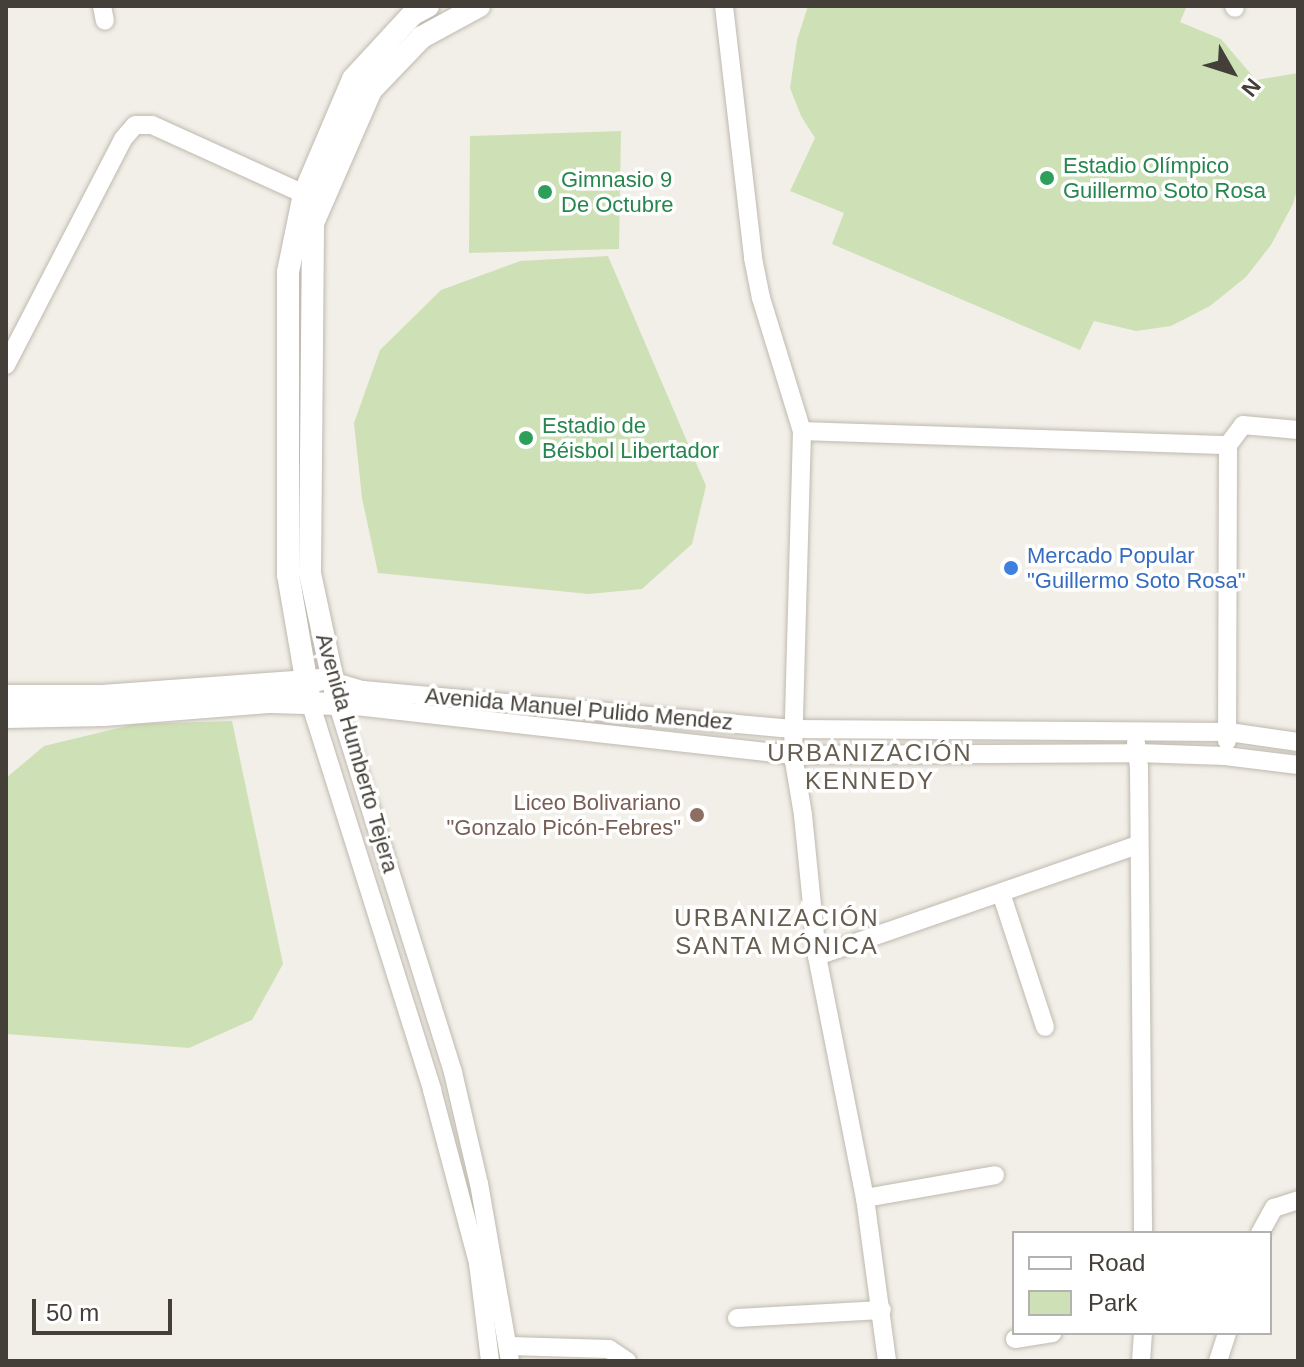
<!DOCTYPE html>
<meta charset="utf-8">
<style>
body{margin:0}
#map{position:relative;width:1304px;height:1367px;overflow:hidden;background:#f2efe8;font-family:Helvetica,sans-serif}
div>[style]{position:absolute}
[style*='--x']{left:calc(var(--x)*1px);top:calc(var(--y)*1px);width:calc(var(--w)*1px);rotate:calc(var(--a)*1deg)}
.green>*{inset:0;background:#cee1b6}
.roads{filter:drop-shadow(0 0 2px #bfb9af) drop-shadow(0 0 2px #bfb9af)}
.minor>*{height:18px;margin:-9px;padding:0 9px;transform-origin:9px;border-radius:9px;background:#fff}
.tertiary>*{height:22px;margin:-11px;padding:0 11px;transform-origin:11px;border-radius:11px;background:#fff}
.dots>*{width:22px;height:22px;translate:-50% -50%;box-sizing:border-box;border:4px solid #fff;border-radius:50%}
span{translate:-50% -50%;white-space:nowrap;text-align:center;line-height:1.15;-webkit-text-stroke:7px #fff;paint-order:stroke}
.leisure-label{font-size:22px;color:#27864d}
.left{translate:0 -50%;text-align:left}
.shop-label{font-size:22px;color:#366cbe}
.street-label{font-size:22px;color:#443f38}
.education-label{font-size:22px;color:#785e54}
.right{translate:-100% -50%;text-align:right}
.neighbourhood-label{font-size:24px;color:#665d50;letter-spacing:2px}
.frame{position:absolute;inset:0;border:8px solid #443f38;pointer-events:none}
.legend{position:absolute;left:1012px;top:1231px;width:260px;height:104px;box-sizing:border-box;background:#fff;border:2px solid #b4b2af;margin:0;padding:10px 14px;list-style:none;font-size:24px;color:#443f38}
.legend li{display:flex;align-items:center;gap:16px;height:40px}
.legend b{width:40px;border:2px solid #b4b2af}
.north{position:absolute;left:1192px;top:32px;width:80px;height:80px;-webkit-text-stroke:6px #fff;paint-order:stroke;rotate:129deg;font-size:22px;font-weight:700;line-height:32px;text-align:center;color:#443f38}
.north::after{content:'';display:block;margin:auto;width:28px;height:36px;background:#443f38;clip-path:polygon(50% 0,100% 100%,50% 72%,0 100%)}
.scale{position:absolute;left:32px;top:1299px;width:140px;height:36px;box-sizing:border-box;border:4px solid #443f38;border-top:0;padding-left:10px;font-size:24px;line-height:28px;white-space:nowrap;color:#443f38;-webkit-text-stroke:6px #fff;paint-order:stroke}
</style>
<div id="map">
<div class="green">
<i style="clip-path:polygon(808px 6px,1187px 6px,1180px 22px,1221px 39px,1256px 80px,1298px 73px,1298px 186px,1293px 204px,1271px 245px,1246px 277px,1210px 306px,1171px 326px,1136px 331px,1094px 321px,1080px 350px,832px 244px,844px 213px,790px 191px,815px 138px,801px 116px,790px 88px,797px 40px)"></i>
<i style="clip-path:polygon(621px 131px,619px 249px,469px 253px,470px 136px)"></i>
<i style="clip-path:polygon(608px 256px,706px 486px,692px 544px,642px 589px,589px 594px,378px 573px,362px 498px,354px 423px,380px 350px,441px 290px,520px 261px)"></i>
<i style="clip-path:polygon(232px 721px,283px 964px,252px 1020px,189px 1048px,6px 1034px,6px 778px,44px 746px,135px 724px)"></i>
</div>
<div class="roads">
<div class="minor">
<i style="--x:102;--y:6;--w:15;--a:79"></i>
<i style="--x:724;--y:6;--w:254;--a:83.4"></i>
<i style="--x:753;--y:258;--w:41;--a:78.7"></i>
<i style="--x:761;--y:298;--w:139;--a:72.9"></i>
<i style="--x:802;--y:431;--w:324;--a:91.6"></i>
<i style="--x:793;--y:755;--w:61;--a:80.5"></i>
<i style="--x:803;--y:815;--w:142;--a:84.3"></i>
<i style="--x:817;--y:956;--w:247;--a:78.8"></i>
<i style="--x:865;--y:1198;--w:164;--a:82.3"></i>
<i style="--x:1234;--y:6;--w:2;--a:63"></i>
<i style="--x:6;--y:365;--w:254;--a:-62.6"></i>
<i style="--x:123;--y:139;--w:18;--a:-49"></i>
<i style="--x:135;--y:125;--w:17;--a:0"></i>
<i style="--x:152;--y:125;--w:167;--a:24.4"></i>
<i style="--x:802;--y:431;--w:426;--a:1.9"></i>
<i style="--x:331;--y:681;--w:33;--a:16"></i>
<i style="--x:363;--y:690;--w:434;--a:5.2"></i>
<i style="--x:795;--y:729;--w:434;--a:0.4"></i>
<i style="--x:1229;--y:732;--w:70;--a:8.2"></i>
<i style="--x:310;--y:702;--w:407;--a:72.5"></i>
<i style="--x:432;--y:1090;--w:179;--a:75.1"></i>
<i style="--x:478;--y:1263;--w:99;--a:83"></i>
<i style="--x:1227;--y:741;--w:296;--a:-89.8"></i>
<i style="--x:1228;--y:445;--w:25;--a:-53"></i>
<i style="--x:1243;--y:425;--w:55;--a:5.2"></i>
<i style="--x:1136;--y:743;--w:24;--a:83"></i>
<i style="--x:1139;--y:767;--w:466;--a:89.5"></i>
<i style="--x:1001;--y:893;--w:141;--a:71.8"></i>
<i style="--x:817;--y:956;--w:340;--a:-19.1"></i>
<i style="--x:865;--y:1198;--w:132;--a:-10"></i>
<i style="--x:1260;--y:1233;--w:29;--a:-61"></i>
<i style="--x:1274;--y:1208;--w:25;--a:-18"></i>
<i style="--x:737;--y:1318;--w:145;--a:-3.2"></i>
<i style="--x:1015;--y:1339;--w:38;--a:-9"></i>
<i style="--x:510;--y:1346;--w:99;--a:1.7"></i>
<i style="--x:609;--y:1349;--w:22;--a:34"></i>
<i style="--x:510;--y:1361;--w:180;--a:-99.9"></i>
<i style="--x:479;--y:1184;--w:115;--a:-103.1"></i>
<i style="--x:453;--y:1072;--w:386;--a:-107.4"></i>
<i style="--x:338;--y:704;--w:458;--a:6.4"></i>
<i style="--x:793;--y:755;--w:344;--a:-0.3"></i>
<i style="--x:1137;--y:753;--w:88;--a:2"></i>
<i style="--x:1225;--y:756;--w:74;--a:7"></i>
<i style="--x:1141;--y:1361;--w:28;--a:-86"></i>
<i style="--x:1218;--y:1361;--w:29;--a:-72"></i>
</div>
<div class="tertiary">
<i style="--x:6;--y:696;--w:96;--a:0"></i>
<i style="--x:102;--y:696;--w:217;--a:-4.2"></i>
<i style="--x:310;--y:702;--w:129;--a:-99.8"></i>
<i style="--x:288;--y:575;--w:303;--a:-90"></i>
<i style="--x:288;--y:272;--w:80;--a:-78.4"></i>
<i style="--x:304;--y:194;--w:125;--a:-66.9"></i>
<i style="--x:353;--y:79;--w:88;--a:-47.3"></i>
<i style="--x:413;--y:14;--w:17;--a:-28"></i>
<i style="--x:6;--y:717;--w:98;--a:-1.2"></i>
<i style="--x:104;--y:715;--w:168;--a:-4.5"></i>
<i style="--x:271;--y:702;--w:67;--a:1.7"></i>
<i style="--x:338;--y:704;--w:134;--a:-102.1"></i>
<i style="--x:310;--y:573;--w:350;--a:-89.5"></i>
<i style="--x:313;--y:223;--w:145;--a:-66.4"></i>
<i style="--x:371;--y:90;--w:74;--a:-46.1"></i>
<i style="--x:422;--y:37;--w:65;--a:-28.5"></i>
</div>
</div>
<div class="dots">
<i style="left:1047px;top:178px;background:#2e9e5b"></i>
<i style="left:545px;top:192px;background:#2e9e5b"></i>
<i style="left:526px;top:438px;background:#2e9e5b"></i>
<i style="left:1011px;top:568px;background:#3f7fe0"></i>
<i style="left:697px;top:815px;background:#8d6e63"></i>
</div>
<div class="leisure-label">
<span class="left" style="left:1063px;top:178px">Estadio Olímpico<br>Guillermo Soto Rosa</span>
<span class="left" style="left:561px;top:192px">Gimnasio 9<br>De Octubre</span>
<span class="left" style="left:542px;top:438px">Estadio de<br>Béisbol Libertador</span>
</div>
<div class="shop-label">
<span class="left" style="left:1027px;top:568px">Mercado Popular<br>"Guillermo Soto Rosa"</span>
</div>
<div class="street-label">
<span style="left:579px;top:709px;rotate:5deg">Avenida Manuel Pulido Mendez</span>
<span style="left:357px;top:753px;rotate:74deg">Avenida Humberto Tejera</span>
</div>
<div class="education-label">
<span class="right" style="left:681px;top:815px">Liceo Bolivariano<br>"Gonzalo Picón-Febres"</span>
</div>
<div class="neighbourhood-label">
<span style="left:870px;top:767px">URBANIZACIÓN<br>KENNEDY</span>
<span style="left:777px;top:932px">URBANIZACIÓN<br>SANTA MÓNICA</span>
</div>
<div class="frame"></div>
<ul class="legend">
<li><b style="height:10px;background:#fff"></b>Road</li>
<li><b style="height:22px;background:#cee1b6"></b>Park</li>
</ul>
<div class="north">N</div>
<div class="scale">50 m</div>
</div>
